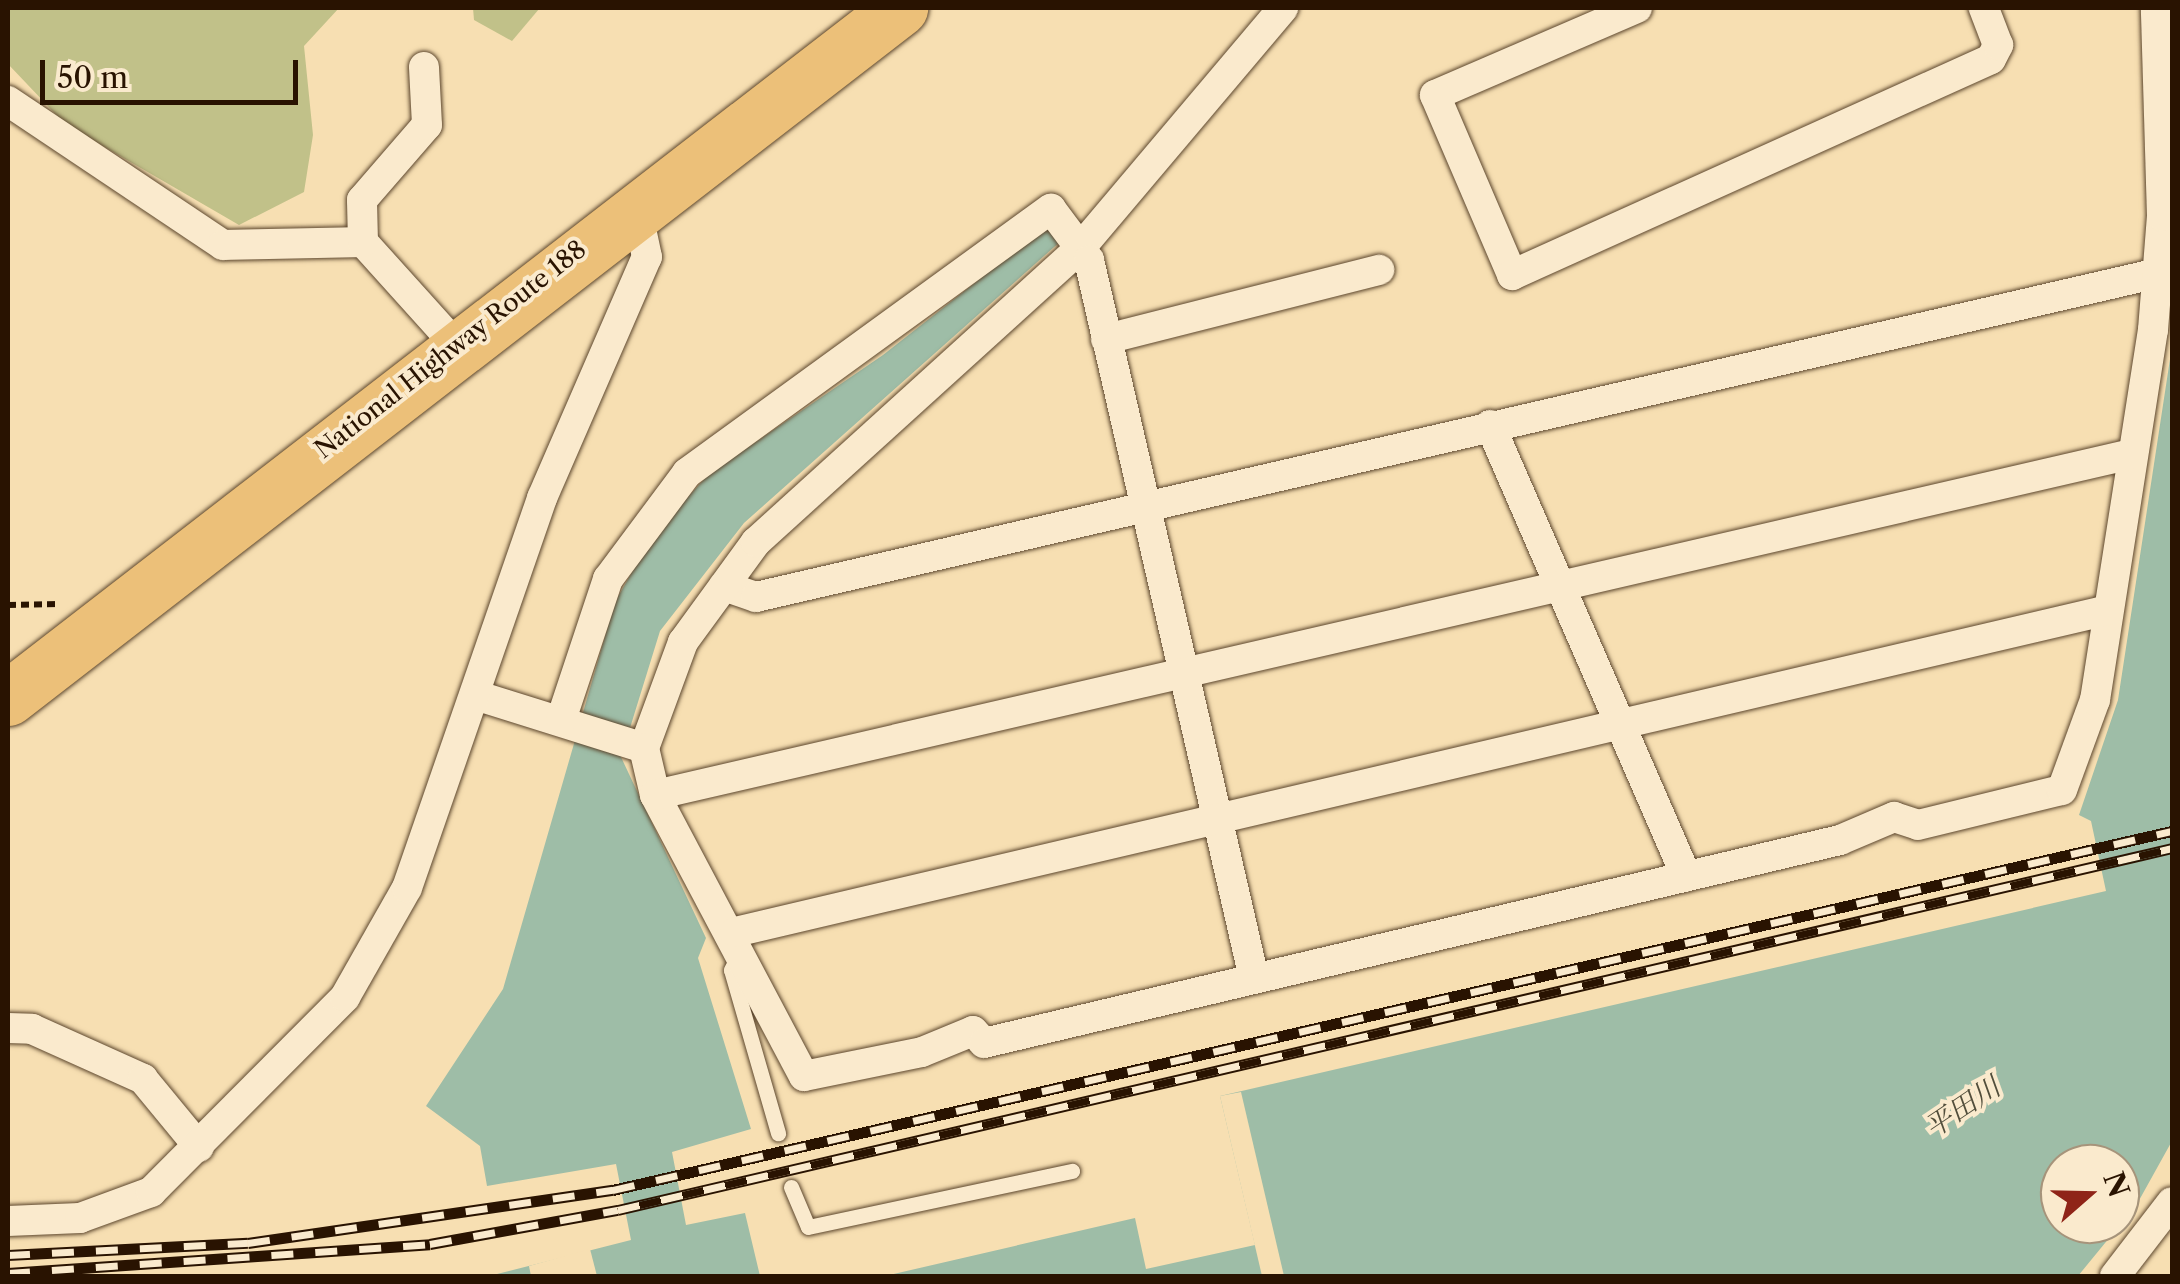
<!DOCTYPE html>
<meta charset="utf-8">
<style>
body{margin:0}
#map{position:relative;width:2180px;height:1284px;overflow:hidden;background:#f7dfb2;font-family:"Libre Caslon Text","Noto Serif JP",serif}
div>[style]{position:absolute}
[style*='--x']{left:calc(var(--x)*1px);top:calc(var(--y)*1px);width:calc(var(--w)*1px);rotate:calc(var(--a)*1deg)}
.green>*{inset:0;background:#c1c189}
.water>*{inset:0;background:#9ebda7}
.pier>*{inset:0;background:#f7dfb2}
.path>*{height:6px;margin-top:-3px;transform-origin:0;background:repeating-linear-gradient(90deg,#291301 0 8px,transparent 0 13px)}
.roads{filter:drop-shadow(0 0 2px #5c462d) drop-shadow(0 0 2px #5c462d)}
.lane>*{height:15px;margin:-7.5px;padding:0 7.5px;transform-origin:7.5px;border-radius:7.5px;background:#faeacd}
.street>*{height:30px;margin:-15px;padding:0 15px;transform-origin:15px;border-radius:15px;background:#faeacd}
.highway>*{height:55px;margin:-27.5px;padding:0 27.5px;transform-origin:27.5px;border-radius:27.5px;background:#ecc079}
.rail>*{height:11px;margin-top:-5.5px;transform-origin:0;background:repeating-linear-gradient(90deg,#faeacd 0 22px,#291301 0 44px);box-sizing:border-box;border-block:2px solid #291301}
span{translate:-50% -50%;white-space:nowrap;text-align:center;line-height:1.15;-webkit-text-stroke:8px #faeacd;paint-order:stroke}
.street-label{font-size:25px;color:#291301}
.water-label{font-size:28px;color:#524e3b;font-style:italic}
.frame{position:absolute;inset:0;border:10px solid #291301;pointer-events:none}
.north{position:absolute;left:2040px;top:1144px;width:100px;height:100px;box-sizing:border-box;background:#faeacd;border:2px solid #a6947b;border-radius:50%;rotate:70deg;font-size:28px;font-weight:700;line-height:40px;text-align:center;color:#291301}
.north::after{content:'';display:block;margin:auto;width:35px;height:45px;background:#8f2418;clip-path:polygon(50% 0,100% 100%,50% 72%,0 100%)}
.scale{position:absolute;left:40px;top:60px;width:258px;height:45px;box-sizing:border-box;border:5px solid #291301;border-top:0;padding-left:12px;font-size:30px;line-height:35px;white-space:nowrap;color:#291301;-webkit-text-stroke:8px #faeacd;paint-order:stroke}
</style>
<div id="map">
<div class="green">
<i style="clip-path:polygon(8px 8px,339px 8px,304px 46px,313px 135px,304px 192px,239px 225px,65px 124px,8px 64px)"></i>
<i style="clip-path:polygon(473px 8px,538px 8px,539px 9px,512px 41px,474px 20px)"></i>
</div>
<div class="water">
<i style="clip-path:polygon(1050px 224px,1062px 240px,744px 523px,660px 631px,621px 757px,706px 938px,698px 958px,751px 1129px,672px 1152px,686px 1225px,745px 1213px,760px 1276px,489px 1276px,631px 1240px,616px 1164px,487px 1186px,480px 1146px,426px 1106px,503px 989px,615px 602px,653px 535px,709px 474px,883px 355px)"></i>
<i style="clip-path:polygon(evenodd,2172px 346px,2172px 1141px,2137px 1204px,2078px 1276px,885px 1276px,1135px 1218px,1146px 1269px,1255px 1245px,1220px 1096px,2106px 891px,2091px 821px,2079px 815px,2118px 700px,2172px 346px,2060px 1164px,2120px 1164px,2120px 1224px,2060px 1224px,2060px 1164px)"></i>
</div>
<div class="pier">
<i style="clip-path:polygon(1241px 1092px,1284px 1276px,1262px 1276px,1220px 1096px)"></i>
<i style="clip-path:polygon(590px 1249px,597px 1276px,531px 1276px,529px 1266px)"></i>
</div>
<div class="path">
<i style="--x:8;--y:605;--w:51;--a:-1.1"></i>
</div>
<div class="roads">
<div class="lane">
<i style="--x:740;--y:952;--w:20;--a:117"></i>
<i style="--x:731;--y:970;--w:170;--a:73.9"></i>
<i style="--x:791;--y:1187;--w:43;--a:67"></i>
<i style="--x:808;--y:1227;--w:270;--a:-12"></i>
</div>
<div class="street">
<i style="--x:1637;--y:8;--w:220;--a:156.7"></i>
<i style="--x:1435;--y:95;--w:196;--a:66.8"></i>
<i style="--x:1512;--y:275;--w:525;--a:-24.27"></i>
<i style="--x:1991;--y:59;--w:16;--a:-63"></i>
<i style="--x:1998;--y:45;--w:40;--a:-111"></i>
<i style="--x:8;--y:101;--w:259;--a:33.8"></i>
<i style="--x:223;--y:245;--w:140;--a:-1.2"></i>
<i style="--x:363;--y:242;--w:137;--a:48"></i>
<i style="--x:363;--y:242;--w:42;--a:-91.4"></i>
<i style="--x:362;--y:200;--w:99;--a:-49.1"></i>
<i style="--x:427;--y:125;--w:58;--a:-93"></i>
<i style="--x:1106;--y:339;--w:282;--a:-14.2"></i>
<i style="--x:1490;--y:425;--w:492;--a:66.5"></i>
<i style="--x:724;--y:586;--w:34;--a:19"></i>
<i style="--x:756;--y:597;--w:1439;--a:-13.01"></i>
<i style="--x:475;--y:695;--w:177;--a:17.4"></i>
<i style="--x:644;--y:748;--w:113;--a:-69.8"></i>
<i style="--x:683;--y:642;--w:124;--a:-53.9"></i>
<i style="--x:756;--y:542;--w:440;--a:-42.2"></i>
<i style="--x:1082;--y:246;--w:312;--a:-49.8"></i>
<i style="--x:561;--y:720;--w:149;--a:-71.6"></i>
<i style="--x:608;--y:579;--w:132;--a:-53.3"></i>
<i style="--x:687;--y:473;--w:450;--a:-36"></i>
<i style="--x:1051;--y:209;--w:64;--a:53.3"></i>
<i style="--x:1089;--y:260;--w:733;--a:77.06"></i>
<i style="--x:644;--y:748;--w:48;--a:76.8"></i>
<i style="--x:655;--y:795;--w:318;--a:62.1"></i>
<i style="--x:804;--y:1076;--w:120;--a:-11.5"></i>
<i style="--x:922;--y:1052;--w:55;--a:-22.4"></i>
<i style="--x:973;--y:1031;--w:16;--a:47"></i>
<i style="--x:984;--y:1043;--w:880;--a:-13.34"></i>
<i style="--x:1840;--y:840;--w:59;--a:-23.1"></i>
<i style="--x:1894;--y:817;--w:25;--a:18"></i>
<i style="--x:1918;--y:825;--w:148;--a:-13.7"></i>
<i style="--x:2062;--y:790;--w:96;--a:-69.9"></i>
<i style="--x:2095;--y:700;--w:375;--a:-81.1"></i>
<i style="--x:2153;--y:330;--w:114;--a:-85.5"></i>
<i style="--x:2162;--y:216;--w:208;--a:-91.7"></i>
<i style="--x:655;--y:795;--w:1516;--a:-13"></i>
<i style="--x:735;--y:932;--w:1410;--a:-13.2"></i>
<i style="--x:8;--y:1028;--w:24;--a:2"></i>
<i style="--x:32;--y:1029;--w:122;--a:24.2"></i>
<i style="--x:143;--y:1079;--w:88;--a:50.5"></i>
<i style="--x:8;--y:1221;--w:72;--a:-2.4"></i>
<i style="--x:80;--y:1218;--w:76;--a:-20.1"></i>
<i style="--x:151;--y:1192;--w:275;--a:-45.1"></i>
<i style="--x:345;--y:997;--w:125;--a:-60.4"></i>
<i style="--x:407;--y:888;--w:413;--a:-70.9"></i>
<i style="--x:542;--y:498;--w:263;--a:-66.5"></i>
<i style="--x:647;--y:257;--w:48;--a:-102"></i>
<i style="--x:2115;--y:1276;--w:93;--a:-52.4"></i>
</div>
<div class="highway">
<i style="--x:8;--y:698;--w:1128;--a:-37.72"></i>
</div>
</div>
<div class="rail">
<i style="--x:8;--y:1255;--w:240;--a:-2.9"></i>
<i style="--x:248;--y:1243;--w:369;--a:-8.3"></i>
<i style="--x:613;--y:1190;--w:1600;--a:-12.97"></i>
<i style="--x:8;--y:1273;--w:423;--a:-3.9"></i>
<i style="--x:430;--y:1244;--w:191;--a:-10.3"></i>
<i style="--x:618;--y:1210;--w:1596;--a:-13.11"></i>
</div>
<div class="street-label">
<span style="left:451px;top:350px;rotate:-38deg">National Highway Route 188</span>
</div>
<div class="water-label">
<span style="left:1962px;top:1107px;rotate:-34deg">平田川</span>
</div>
<div class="frame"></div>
<div class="north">N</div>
<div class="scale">50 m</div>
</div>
